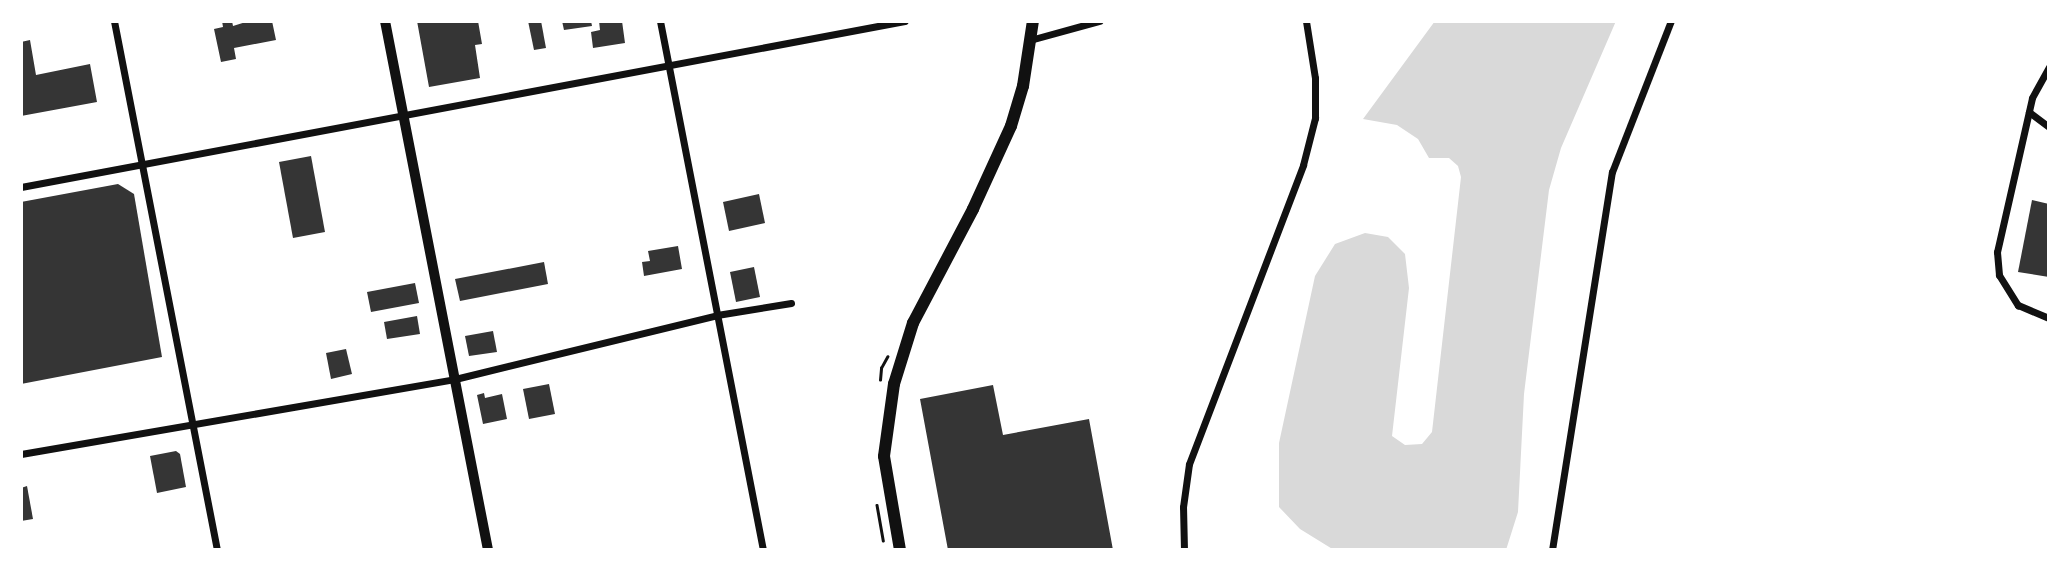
<!DOCTYPE html>
<style>
body{margin:0}
#map{position:relative;width:2070px;height:571px;overflow:hidden;background:#fff;font-family:"DejaVu Sans",sans-serif}
div>[style]{position:absolute}
.water>*{inset:0;background:#d9d9d9}
.building>*{inset:0;background:#353535}
.path>*{height:2.5px;margin:-1.25px;padding:0 1.25px;transform-origin:1.25px;border-radius:1.25px;background:#111}
.minor>*{height:7px;margin:-3.5px;padding:0 3.5px;transform-origin:3.5px;border-radius:3.5px;background:#111}
.tertiary>*{height:10px;margin:-5px;padding:0 5px;transform-origin:5px;border-radius:5px;background:#111}
.secondary>*{height:12px;margin:-6px;padding:0 6px;transform-origin:6px;border-radius:6px;background:#111}
span{translate:-50% -50%;white-space:nowrap;text-align:center;line-height:1.15;-webkit-text-stroke:5px #fff;paint-order:stroke}
.frame{position:absolute;inset:0;border:23px solid #fff;pointer-events:none}
</style>
<div id="map">
<div class="water">
<i style="clip-path:polygon(1435px 21px,1616px 21px,1561px 148px,1549px 190px,1524px 394px,1518px 512px,1506px 550px,1334px 550px,1300px 529px,1279px 507px,1279px 443px,1315px 276px,1335px 244px,1365px 233px,1388px 237px,1405px 254px,1409px 288px,1392px 436px,1405px 445px,1422px 444px,1432px 432px,1461px 177px,1458px 166px,1449px 158px,1429px 158px,1418px 139px,1397px 125px,1363px 119px)"></i>
</div>
<div class="building">
<i style="clip-path:polygon(222px 21px,232px 21px,233px 26px,249px 21px,272px 21px,276px 40px,234px 48px,236px 59px,221px 62px,214px 29px,223px 27px)"></i>
<i style="clip-path:polygon(417px 21px,478px 21px,482px 44px,475px 45px,480px 78px,429px 87px)"></i>
<i style="clip-path:polygon(528px 21px,541px 21px,546px 48px,534px 50px)"></i>
<i style="clip-path:polygon(562px 21px,591px 21px,592px 26px,564px 30px)"></i>
<i style="clip-path:polygon(599px 21px,622px 21px,625px 43px,593px 48px,591px 32px,600px 30px)"></i>
<i style="clip-path:polygon(30px 40px,36px 75px,90px 64px,97px 102px,21px 116px,21px 42px)"></i>
<i style="clip-path:polygon(311px 156px,325px 232px,293px 238px,279px 162px)"></i>
<i style="clip-path:polygon(118px 184px,134px 194px,162px 357px,21px 384px,21px 202px)"></i>
<i style="clip-path:polygon(759px 194px,765px 223px,729px 231px,723px 202px)"></i>
<i style="clip-path:polygon(2032px 200px,2049px 204px,2049px 277px,2018px 272px)"></i>
<i style="clip-path:polygon(678px 246px,682px 269px,644px 276px,642px 262px,650px 261px,648px 251px)"></i>
<i style="clip-path:polygon(544px 262px,548px 284px,460px 301px,455px 279px)"></i>
<i style="clip-path:polygon(754px 267px,760px 297px,736px 302px,730px 272px)"></i>
<i style="clip-path:polygon(415px 283px,419px 303px,371px 312px,367px 292px)"></i>
<i style="clip-path:polygon(417px 316px,420px 334px,387px 339px,384px 322px)"></i>
<i style="clip-path:polygon(493px 331px,497px 352px,469px 356px,465px 336px)"></i>
<i style="clip-path:polygon(346px 349px,352px 374px,331px 379px,326px 353px)"></i>
<i style="clip-path:polygon(549px 384px,555px 414px,529px 419px,523px 389px)"></i>
<i style="clip-path:polygon(993px 385px,1003px 435px,1089px 419px,1113px 550px,948px 550px,920px 399px)"></i>
<i style="clip-path:polygon(484px 393px,485px 398px,502px 394px,507px 419px,483px 424px,477px 395px)"></i>
<i style="clip-path:polygon(176px 451px,180px 454px,186px 487px,157px 493px,150px 456px)"></i>
<i style="clip-path:polygon(27px 486px,33px 519px,21px 521px,21px 488px)"></i>
</div>
<div class="path">
<i style="left:880px;top:380px;width:12px;rotate:-85deg"></i>
<i style="left:881px;top:368px;width:13px;rotate:-61deg"></i>
<i style="left:877px;top:505px;width:36px;rotate:80deg"></i>
</div>
<div class="minor">
<i style="left:114px;top:21px;width:539px;rotate:78.98deg"></i>
<i style="left:660px;top:21px;width:539px;rotate:78.98deg"></i>
<i style="left:1030px;top:40px;width:72px;rotate:-15.4deg"></i>
<i style="left:2049px;top:67px;width:35px;rotate:119deg"></i>
<i style="left:2032px;top:98px;width:158px;rotate:102.8deg"></i>
<i style="left:1997px;top:252px;width:23px;rotate:85deg"></i>
<i style="left:1999px;top:275px;width:36px;rotate:58deg"></i>
<i style="left:2018px;top:305px;width:34px;rotate:23deg"></i>
<i style="left:2029px;top:112px;width:25px;rotate:37deg"></i>
<i style="left:21px;top:187px;width:899px;rotate:-10.64deg"></i>
<i style="left:21px;top:454px;width:440px;rotate:-9.8deg"></i>
<i style="left:455px;top:379px;width:270px;rotate:-13.7deg"></i>
<i style="left:717px;top:315px;width:75px;rotate:-9.2deg"></i>
<i style="left:1184px;top:550px;width:43px;rotate:-91.3deg"></i>
<i style="left:1183px;top:507px;width:43px;rotate:-82.1deg"></i>
<i style="left:1189px;top:464px;width:320px;rotate:-69.1deg"></i>
<i style="left:1303px;top:165px;width:49px;rotate:-75.7deg"></i>
<i style="left:1315px;top:118px;width:40px;rotate:-90deg"></i>
<i style="left:1315px;top:78px;width:58px;rotate:-99deg"></i>
<i style="left:1552px;top:550px;width:383px;rotate:-81deg"></i>
<i style="left:1612px;top:172px;width:162px;rotate:-68.7deg"></i>
</div>
<div class="tertiary">
<i style="left:385px;top:21px;width:539px;rotate:78.98deg"></i>
</div>
<div class="secondary">
<i style="left:900px;top:550px;width:95px;rotate:-99.7deg"></i>
<i style="left:884px;top:456px;width:73px;rotate:-82.1deg"></i>
<i style="left:894px;top:384px;width:64px;rotate:-72.7deg"></i>
<i style="left:913px;top:323px;width:129px;rotate:-62.2deg"></i>
<i style="left:973px;top:209px;width:91px;rotate:-65.4deg"></i>
<i style="left:1011px;top:126px;width:42px;rotate:-73.3deg"></i>
<i style="left:1023px;top:86px;width:66px;rotate:-81.3deg"></i>
</div>
<div class="frame"></div>
</div>
